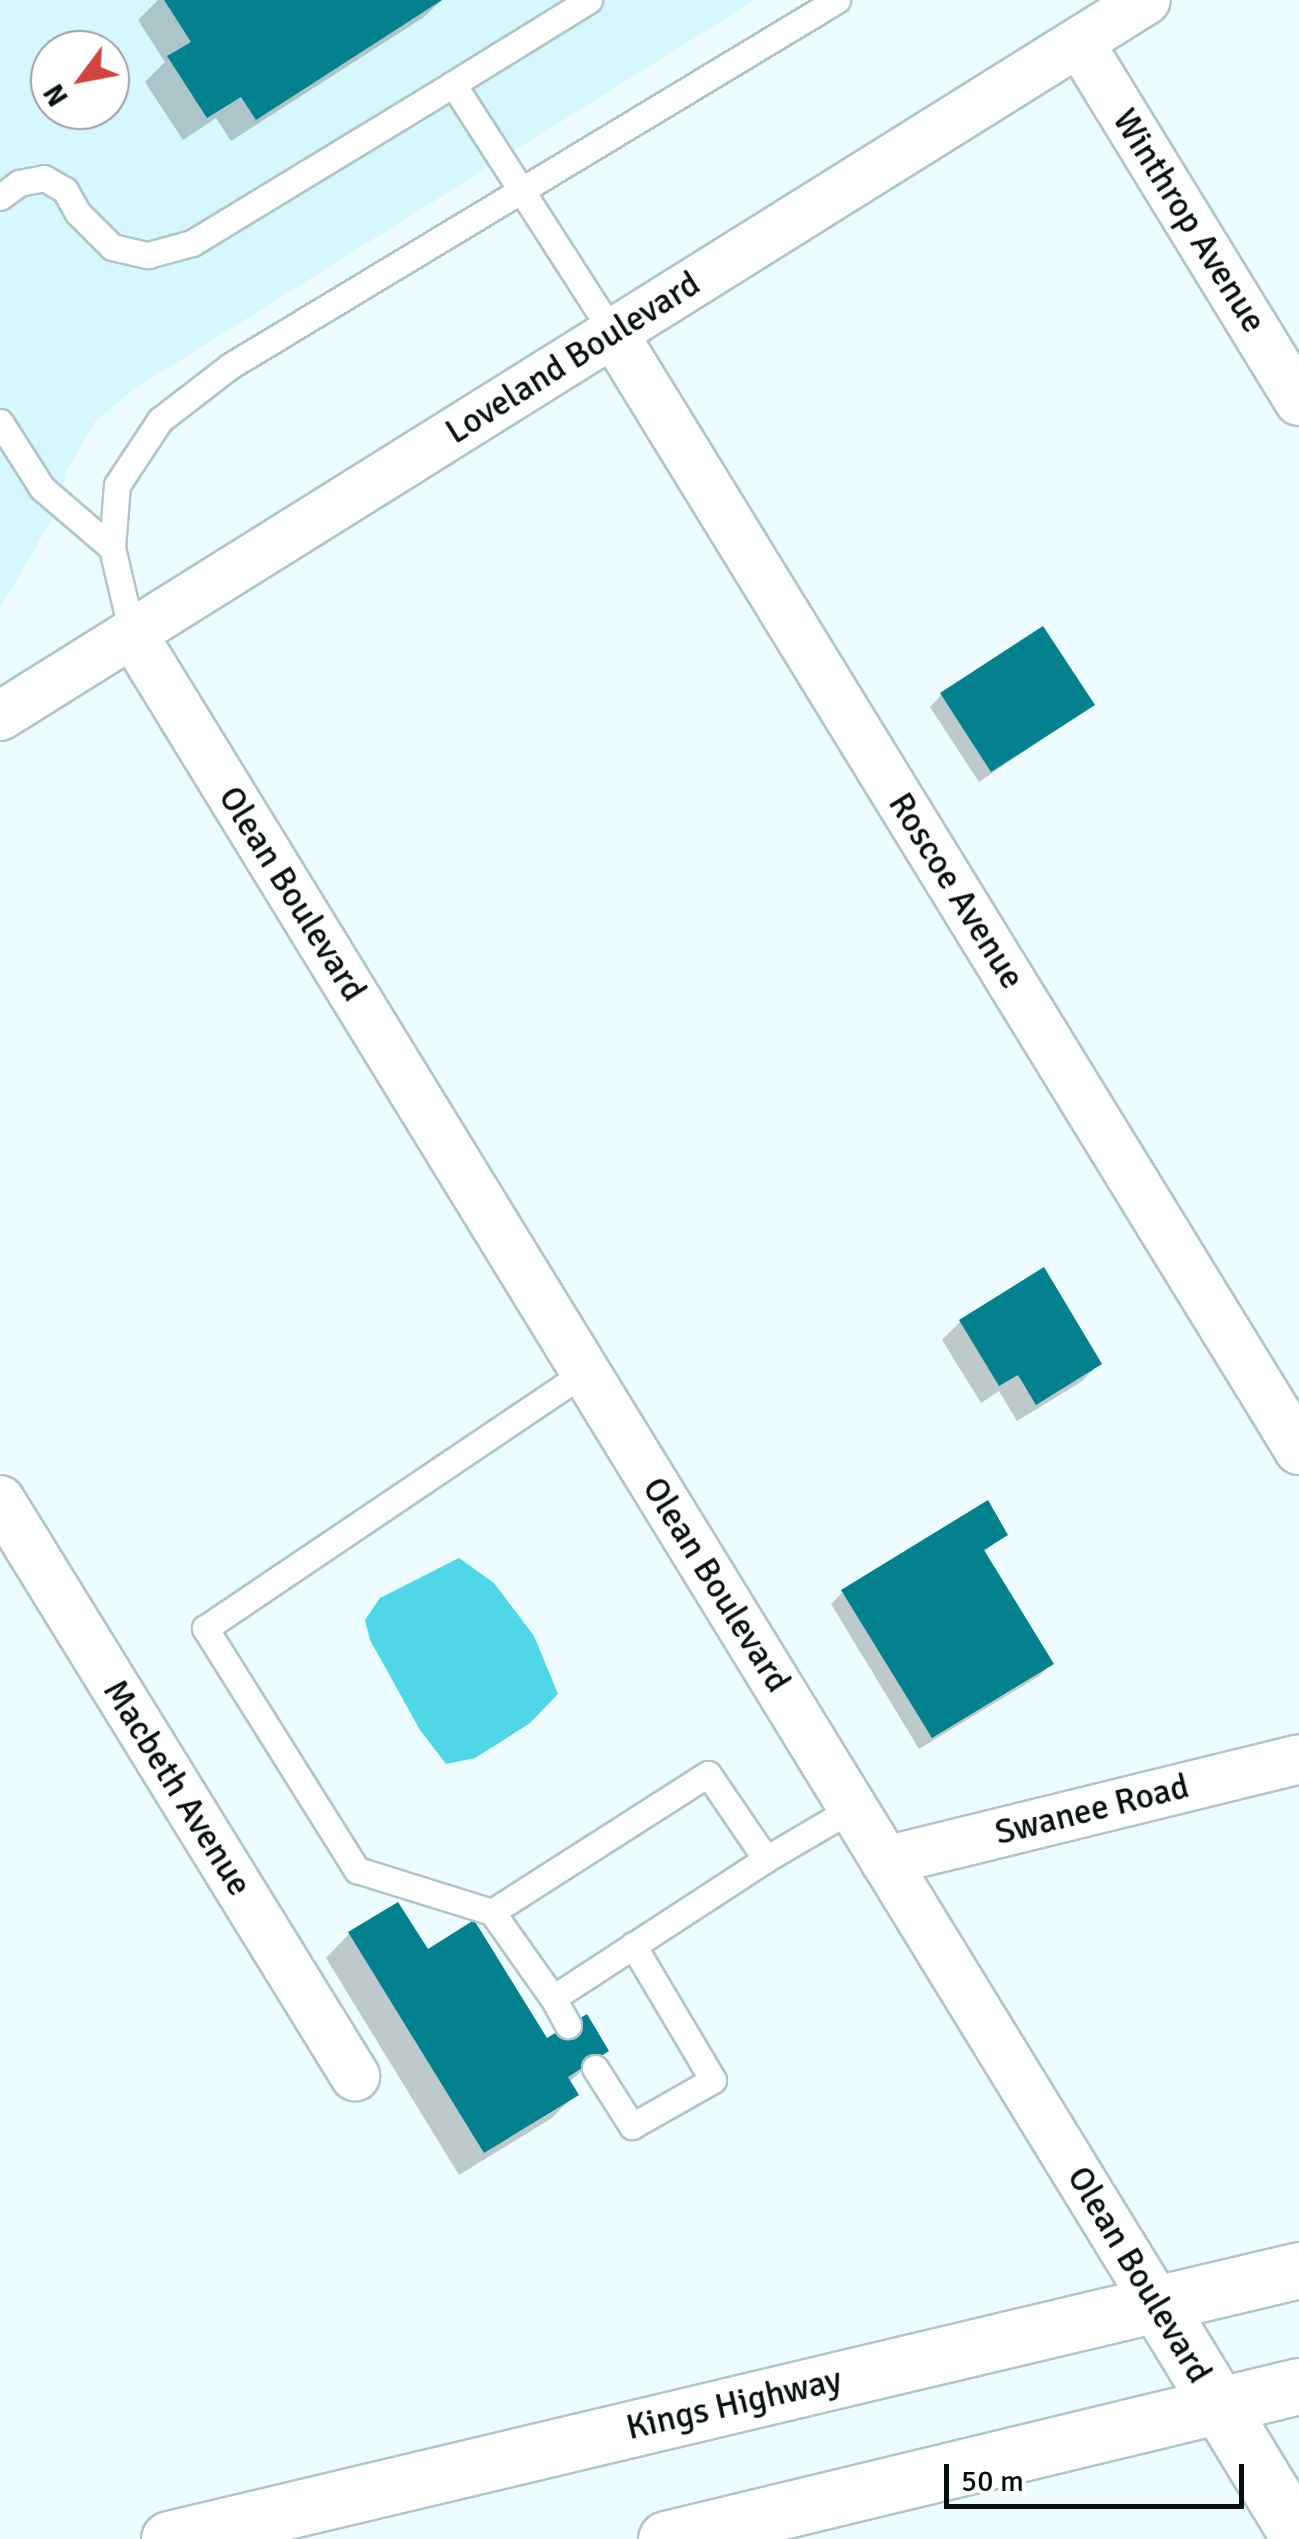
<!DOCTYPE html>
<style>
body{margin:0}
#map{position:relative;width:1299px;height:2539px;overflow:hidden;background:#edfcfe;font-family:Signika,sans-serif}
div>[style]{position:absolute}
.built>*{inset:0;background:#d6f7fc}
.water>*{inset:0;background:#4fd7e8}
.shadow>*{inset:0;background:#0003}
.building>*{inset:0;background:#03818e}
.roads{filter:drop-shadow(2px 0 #afc6c9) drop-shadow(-2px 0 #afc6c9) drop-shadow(0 2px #afc6c9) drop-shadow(0 -2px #afc6c9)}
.service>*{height:25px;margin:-12.5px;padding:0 12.5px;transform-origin:12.5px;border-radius:12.5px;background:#fff}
.minor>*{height:48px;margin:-24px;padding:0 24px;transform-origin:24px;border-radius:24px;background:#fff}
.tertiary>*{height:55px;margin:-27.5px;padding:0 27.5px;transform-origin:27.5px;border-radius:27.5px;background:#fff}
.secondary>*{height:55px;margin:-27.5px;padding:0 27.5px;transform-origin:27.5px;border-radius:27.5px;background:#fff}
span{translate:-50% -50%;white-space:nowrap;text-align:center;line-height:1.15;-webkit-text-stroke:10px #fff;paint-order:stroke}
.street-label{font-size:35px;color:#070f10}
.north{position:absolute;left:30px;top:30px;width:100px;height:100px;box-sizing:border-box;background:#fff;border:2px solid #9c9f9f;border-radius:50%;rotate:238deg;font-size:28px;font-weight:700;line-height:40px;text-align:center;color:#070f10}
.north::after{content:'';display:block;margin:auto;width:35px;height:45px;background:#d1433c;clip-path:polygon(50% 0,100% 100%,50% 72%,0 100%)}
.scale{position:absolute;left:944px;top:2464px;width:300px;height:45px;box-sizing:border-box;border:5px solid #070f10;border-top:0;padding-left:12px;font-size:30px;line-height:35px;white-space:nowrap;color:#070f10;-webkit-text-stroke:8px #fff;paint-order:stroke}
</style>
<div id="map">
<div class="built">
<i style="clip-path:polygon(evenodd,0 0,755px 0,131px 391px,94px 423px,67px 471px,55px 514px,0 608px,0 0,50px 50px,110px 50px,110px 110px,50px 110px,50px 50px)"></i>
</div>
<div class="water">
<i style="clip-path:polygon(459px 1558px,494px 1583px,534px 1636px,558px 1694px,530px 1723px,499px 1743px,475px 1758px,446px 1764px,420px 1730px,370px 1640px,365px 1620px,380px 1598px)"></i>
</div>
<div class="shadow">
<i style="clip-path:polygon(158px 0,442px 0,424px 17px,231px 141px,216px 118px,183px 140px,145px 82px,165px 62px,138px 20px)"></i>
<i style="clip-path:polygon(942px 694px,1092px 705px,979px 782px,930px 707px)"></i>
<i style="clip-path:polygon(960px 1322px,1099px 1364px,1081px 1382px,1017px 1421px,999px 1391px,981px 1403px,942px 1340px)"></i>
<i style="clip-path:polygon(1005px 1534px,983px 1553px,1051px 1664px,1039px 1676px,919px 1749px,831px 1604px,843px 1592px)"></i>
<i style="clip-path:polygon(397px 1905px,427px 1953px,546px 2042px,606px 2050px,568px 2083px,575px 2094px,552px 2118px,459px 2175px,326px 1958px,349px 1934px)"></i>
</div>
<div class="building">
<i style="clip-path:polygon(164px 0,442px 0,256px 120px,241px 97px,207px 118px,167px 56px,191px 42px)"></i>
<i style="clip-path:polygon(1043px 626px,1095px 705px,991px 772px,940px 693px)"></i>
<i style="clip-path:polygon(1044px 1267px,1102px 1364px,1036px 1405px,1018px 1375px,999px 1386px,959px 1320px)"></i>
<i style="clip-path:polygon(988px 1500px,1008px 1535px,984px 1550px,1054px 1664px,932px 1738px,841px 1590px)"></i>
<i style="clip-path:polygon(398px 1902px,428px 1949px,474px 1920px,547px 2038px,587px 2014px,609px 2051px,568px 2077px,579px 2095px,484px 2153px,348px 1932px)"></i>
</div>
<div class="roads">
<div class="service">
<i style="left:453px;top:84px;width:160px;rotate:-31.7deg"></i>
<i style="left:0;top:197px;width:24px;rotate:-36deg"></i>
<i style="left:19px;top:183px;width:25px;rotate:-11deg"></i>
<i style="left:44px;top:178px;width:24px;rotate:30deg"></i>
<i style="left:65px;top:190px;width:26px;rotate:61deg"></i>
<i style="left:78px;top:213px;width:48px;rotate:45deg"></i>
<i style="left:112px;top:247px;width:37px;rotate:13deg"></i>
<i style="left:148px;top:255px;width:46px;rotate:-15.3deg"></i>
<i style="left:192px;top:243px;width:306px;rotate:-31.3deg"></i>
<i style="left:453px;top:84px;width:296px;rotate:57.3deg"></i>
<i style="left:0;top:422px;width:78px;rotate:57.5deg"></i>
<i style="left:42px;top:488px;width:92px;rotate:40.6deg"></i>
<i style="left:132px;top:633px;width:87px;rotate:-103.2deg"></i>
<i style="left:112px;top:548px;width:63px;rotate:-85.5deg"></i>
<i style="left:117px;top:485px;width:78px;rotate:-56.5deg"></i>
<i style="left:160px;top:420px;width:88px;rotate:-37.6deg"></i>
<i style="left:230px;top:366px;width:709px;rotate:-31.09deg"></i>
<i style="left:585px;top:1372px;width:458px;rotate:146deg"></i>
<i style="left:205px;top:1628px;width:286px;rotate:57.9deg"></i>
<i style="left:357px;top:1870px;width:141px;rotate:17.3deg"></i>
<i style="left:492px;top:1912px;width:256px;rotate:-32.6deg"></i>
<i style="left:708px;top:1774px;width:103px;rotate:55.7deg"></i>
<i style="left:766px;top:1859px;width:101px;rotate:-30.4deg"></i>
<i style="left:492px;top:1912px;width:105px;rotate:54.7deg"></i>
<i style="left:553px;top:1998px;width:254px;rotate:-33.1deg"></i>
<i style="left:553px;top:1998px;width:31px;rotate:61deg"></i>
<i style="left:595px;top:2068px;width:69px;rotate:57.5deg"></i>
<i style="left:632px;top:2126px;width:93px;rotate:-29.6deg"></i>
<i style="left:713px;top:2080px;width:157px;rotate:-120.7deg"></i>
</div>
<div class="minor">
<i style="left:1079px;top:42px;width:421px;rotate:58.5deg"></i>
<i style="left:613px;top:333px;width:1311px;rotate:58.44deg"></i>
<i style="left:132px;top:633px;width:1964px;rotate:58.47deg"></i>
<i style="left:0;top:716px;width:1351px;rotate:-32deg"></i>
<i style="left:0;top:1500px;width:677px;rotate:58.35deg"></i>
<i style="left:885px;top:1861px;width:426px;rotate:-13.8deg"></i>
</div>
<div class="tertiary">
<i style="left:1159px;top:2307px;width:269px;rotate:58.7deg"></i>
</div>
<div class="secondary">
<i style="left:169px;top:2539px;width:1162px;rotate:-13.39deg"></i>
<i style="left:666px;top:2539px;width:651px;rotate:-13.59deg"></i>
</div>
</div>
<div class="street-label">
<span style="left:1189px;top:221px;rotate:58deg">Winthrop Avenue</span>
<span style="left:573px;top:358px;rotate:-32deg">Loveland Boulevard</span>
<span style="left:956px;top:891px;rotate:58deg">Roscoe Avenue</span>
<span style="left:292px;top:894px;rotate:58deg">Olean Boulevard</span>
<span style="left:716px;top:1585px;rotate:58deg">Olean Boulevard</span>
<span style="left:177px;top:1788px;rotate:58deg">Macbeth Avenue</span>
<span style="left:1092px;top:1810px;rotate:-14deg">Swanee Road</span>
<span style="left:1139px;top:2275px;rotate:59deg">Olean Boulevard</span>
<span style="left:734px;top:2404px;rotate:-13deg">Kings Highway</span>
</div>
<div class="north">N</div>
<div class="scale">50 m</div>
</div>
